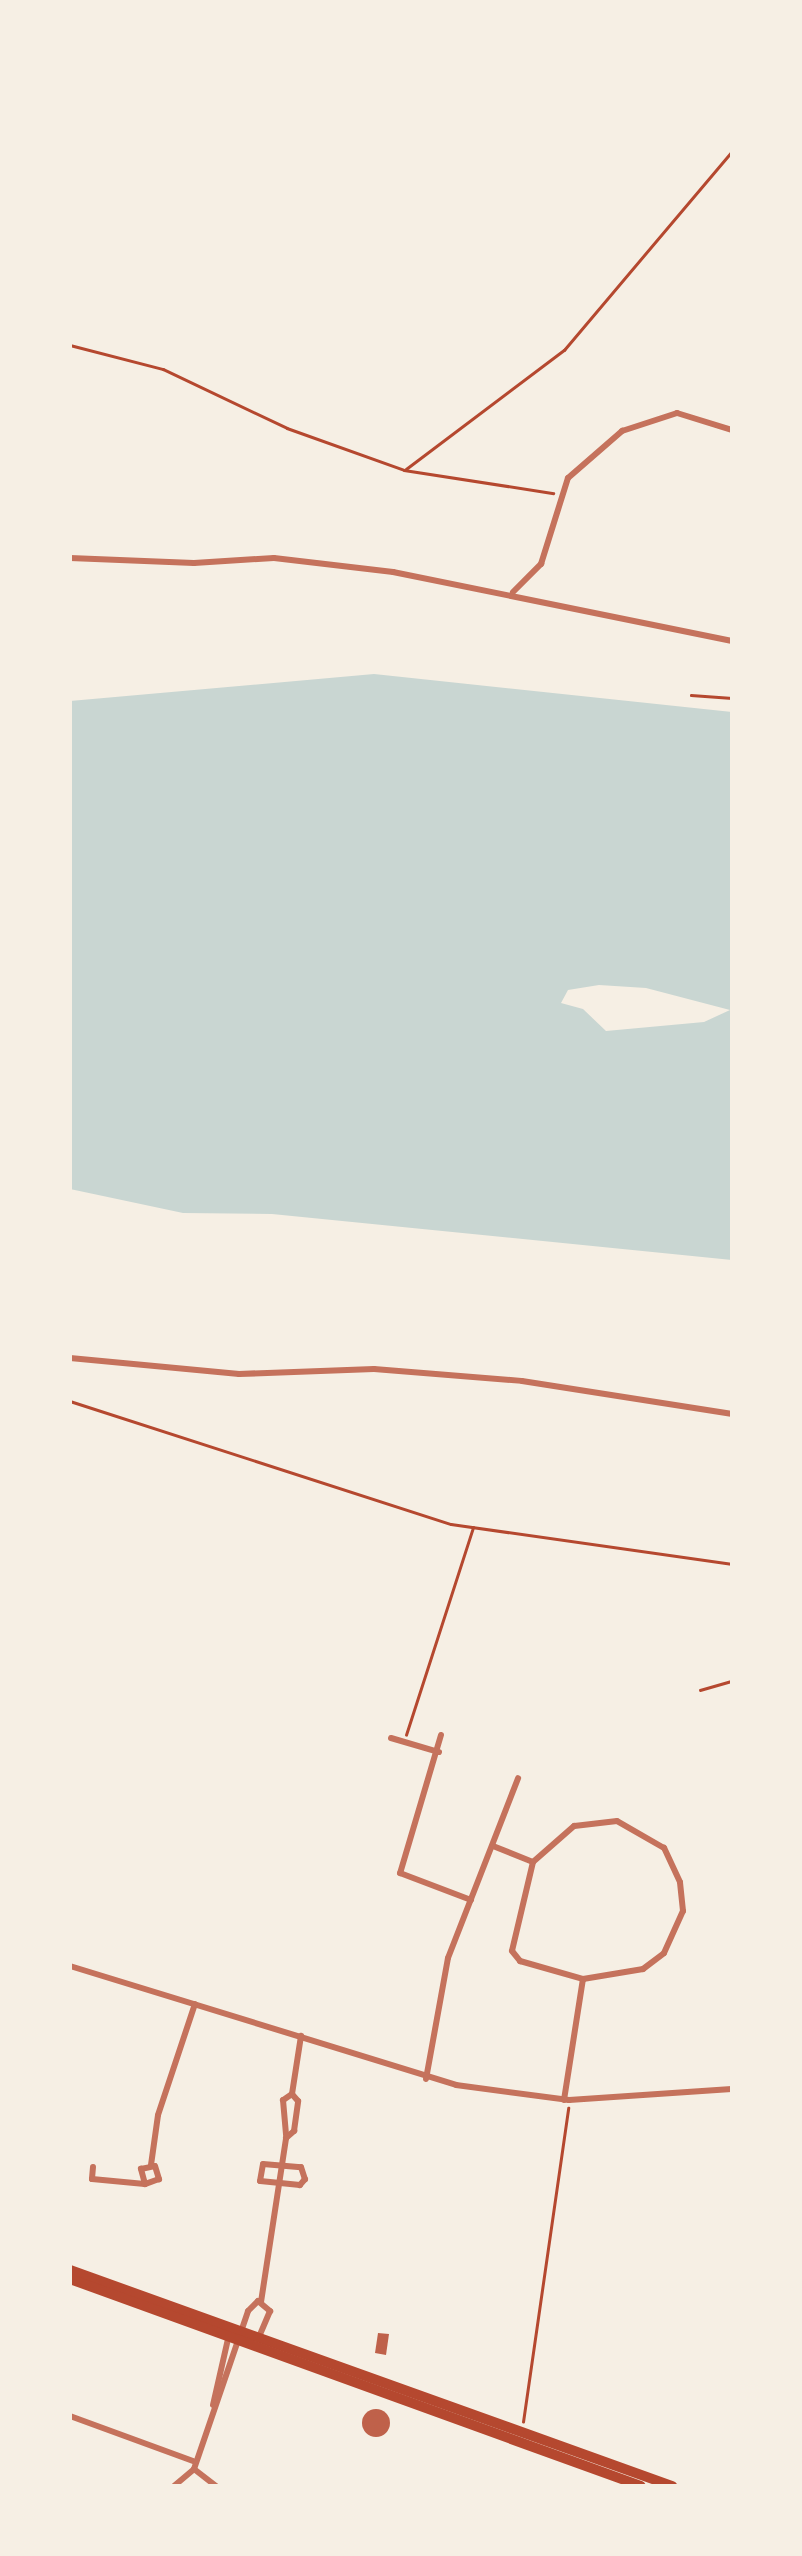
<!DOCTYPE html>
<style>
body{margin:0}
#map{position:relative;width:802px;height:2556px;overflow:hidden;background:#f6efe4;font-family:Figtree,sans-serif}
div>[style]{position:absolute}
.water>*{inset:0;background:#c9d6d2}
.building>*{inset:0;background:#bf614a}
.round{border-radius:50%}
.path>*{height:2.5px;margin:-1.25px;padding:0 1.25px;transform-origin:1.25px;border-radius:1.25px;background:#b5482f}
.minor>*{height:6px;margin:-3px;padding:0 3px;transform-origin:3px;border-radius:3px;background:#c5725c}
.primary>*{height:10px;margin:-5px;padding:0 5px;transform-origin:5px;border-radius:5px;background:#b5482f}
span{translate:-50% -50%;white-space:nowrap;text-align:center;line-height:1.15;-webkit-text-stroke:8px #f6efe4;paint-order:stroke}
.frame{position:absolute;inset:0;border:72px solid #f6efe4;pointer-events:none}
</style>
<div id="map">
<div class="water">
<i style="clip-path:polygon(evenodd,374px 674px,732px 712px,732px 1260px,272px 1214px,183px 1213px,70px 1189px,70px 701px,374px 674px,599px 985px,646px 988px,730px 1010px,704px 1022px,606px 1031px,583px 1009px,561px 1003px,568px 990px,599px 985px)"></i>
</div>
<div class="building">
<i style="clip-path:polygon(378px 2333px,389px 2334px,386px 2355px,375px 2353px)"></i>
<i class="round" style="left:362px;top:2409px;width:28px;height:28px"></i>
</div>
<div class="path">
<i style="left:70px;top:345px;width:96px;rotate:14.5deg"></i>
<i style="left:163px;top:369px;width:137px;rotate:25.4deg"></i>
<i style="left:287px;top:428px;width:124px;rotate:19.7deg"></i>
<i style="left:404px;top:470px;width:151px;rotate:8.8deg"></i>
<i style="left:406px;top:469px;width:198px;rotate:-37deg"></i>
<i style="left:564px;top:350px;width:260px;rotate:-49.8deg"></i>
<i style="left:691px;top:695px;width:41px;rotate:4.2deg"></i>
<i style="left:70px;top:1401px;width:400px;rotate:17.9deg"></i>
<i style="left:451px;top:1524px;width:284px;rotate:8.1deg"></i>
<i style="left:700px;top:1690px;width:33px;rotate:-16deg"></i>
<i style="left:406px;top:1735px;width:218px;rotate:-72.1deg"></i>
<i style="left:523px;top:2422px;width:317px;rotate:-81.8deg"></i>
</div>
<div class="minor">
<i style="left:70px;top:558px;width:124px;rotate:2.3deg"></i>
<i style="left:194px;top:563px;width:80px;rotate:-3.6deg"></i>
<i style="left:274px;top:558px;width:120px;rotate:6.7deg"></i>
<i style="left:393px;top:572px;width:346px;rotate:11.5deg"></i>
<i style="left:513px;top:592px;width:40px;rotate:-45deg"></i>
<i style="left:541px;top:564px;width:90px;rotate:-72.6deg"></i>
<i style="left:568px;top:478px;width:72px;rotate:-41deg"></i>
<i style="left:622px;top:431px;width:58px;rotate:-18.1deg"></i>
<i style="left:677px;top:413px;width:58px;rotate:17.2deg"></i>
<i style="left:70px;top:1358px;width:170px;rotate:5.4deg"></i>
<i style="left:239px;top:1374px;width:135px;rotate:-2.1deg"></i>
<i style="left:374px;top:1369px;width:148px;rotate:4.6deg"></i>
<i style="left:522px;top:1381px;width:213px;rotate:8.9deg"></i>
<i style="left:441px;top:1735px;width:144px;rotate:106.5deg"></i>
<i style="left:400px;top:1873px;width:76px;rotate:20.8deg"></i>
<i style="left:391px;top:1738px;width:50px;rotate:16.3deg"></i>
<i style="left:493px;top:1846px;width:43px;rotate:21.8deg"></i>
<i style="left:70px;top:1966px;width:404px;rotate:17.1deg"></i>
<i style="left:456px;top:2085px;width:114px;rotate:7.6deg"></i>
<i style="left:569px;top:2100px;width:163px;rotate:-3.9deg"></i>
<i style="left:426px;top:2079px;width:123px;rotate:-79.7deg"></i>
<i style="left:448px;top:1958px;width:193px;rotate:-68.7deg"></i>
<i style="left:292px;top:2094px;width:59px;rotate:-81.2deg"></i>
<i style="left:564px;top:2100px;width:122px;rotate:-81.1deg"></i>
<i style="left:583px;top:1979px;width:61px;rotate:-9.5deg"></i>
<i style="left:643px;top:1969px;width:26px;rotate:-37deg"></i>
<i style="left:664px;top:1953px;width:46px;rotate:-65.7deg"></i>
<i style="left:683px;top:1911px;width:29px;rotate:-96deg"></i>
<i style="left:680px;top:1882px;width:38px;rotate:-115deg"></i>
<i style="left:664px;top:1848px;width:54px;rotate:-150.1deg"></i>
<i style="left:617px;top:1821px;width:43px;rotate:173.4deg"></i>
<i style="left:574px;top:1826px;width:55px;rotate:138.7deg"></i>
<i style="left:533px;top:1862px;width:91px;rotate:103.3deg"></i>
<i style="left:512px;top:1951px;width:13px;rotate:51deg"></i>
<i style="left:520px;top:1961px;width:66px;rotate:15.9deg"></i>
<i style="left:263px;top:2164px;width:38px;rotate:5deg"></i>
<i style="left:301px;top:2167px;width:13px;rotate:72deg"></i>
<i style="left:305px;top:2179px;width:8px;rotate:130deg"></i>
<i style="left:300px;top:2185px;width:40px;rotate:-174.3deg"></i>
<i style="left:260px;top:2181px;width:17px;rotate:-80deg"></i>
<i style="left:151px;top:2165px;width:50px;rotate:-82deg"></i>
<i style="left:158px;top:2115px;width:117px;rotate:-71.6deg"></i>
<i style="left:93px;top:2167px;width:12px;rotate:95deg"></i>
<i style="left:92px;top:2179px;width:53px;rotate:5.4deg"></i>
<i style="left:145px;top:2184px;width:16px;rotate:-105deg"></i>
<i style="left:141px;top:2169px;width:14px;rotate:-12deg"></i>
<i style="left:155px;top:2166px;width:14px;rotate:73deg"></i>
<i style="left:159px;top:2179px;width:15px;rotate:160deg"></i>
<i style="left:261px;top:2302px;width:166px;rotate:-81.3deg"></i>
<i style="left:286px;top:2138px;width:11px;rotate:-41deg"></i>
<i style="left:294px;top:2131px;width:30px;rotate:-82deg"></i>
<i style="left:298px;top:2101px;width:9px;rotate:-131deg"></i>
<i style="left:292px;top:2094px;width:11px;rotate:146deg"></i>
<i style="left:283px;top:2100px;width:38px;rotate:85deg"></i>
<i style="left:213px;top:2405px;width:68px;rotate:-77.2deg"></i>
<i style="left:70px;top:2416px;width:131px;rotate:20.1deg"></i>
<i style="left:194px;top:2469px;width:167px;rotate:-71.1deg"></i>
<i style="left:248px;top:2311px;width:14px;rotate:-45deg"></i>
<i style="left:258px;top:2301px;width:16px;rotate:40deg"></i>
<i style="left:270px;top:2311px;width:26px;rotate:113deg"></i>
<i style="left:174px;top:2486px;width:26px;rotate:-40deg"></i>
<i style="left:194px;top:2469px;width:28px;rotate:38deg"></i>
</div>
<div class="primary">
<i style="left:70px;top:2270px;width:640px;rotate:19.74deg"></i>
<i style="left:70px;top:2279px;width:607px;rotate:19.93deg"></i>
</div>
<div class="frame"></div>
</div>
